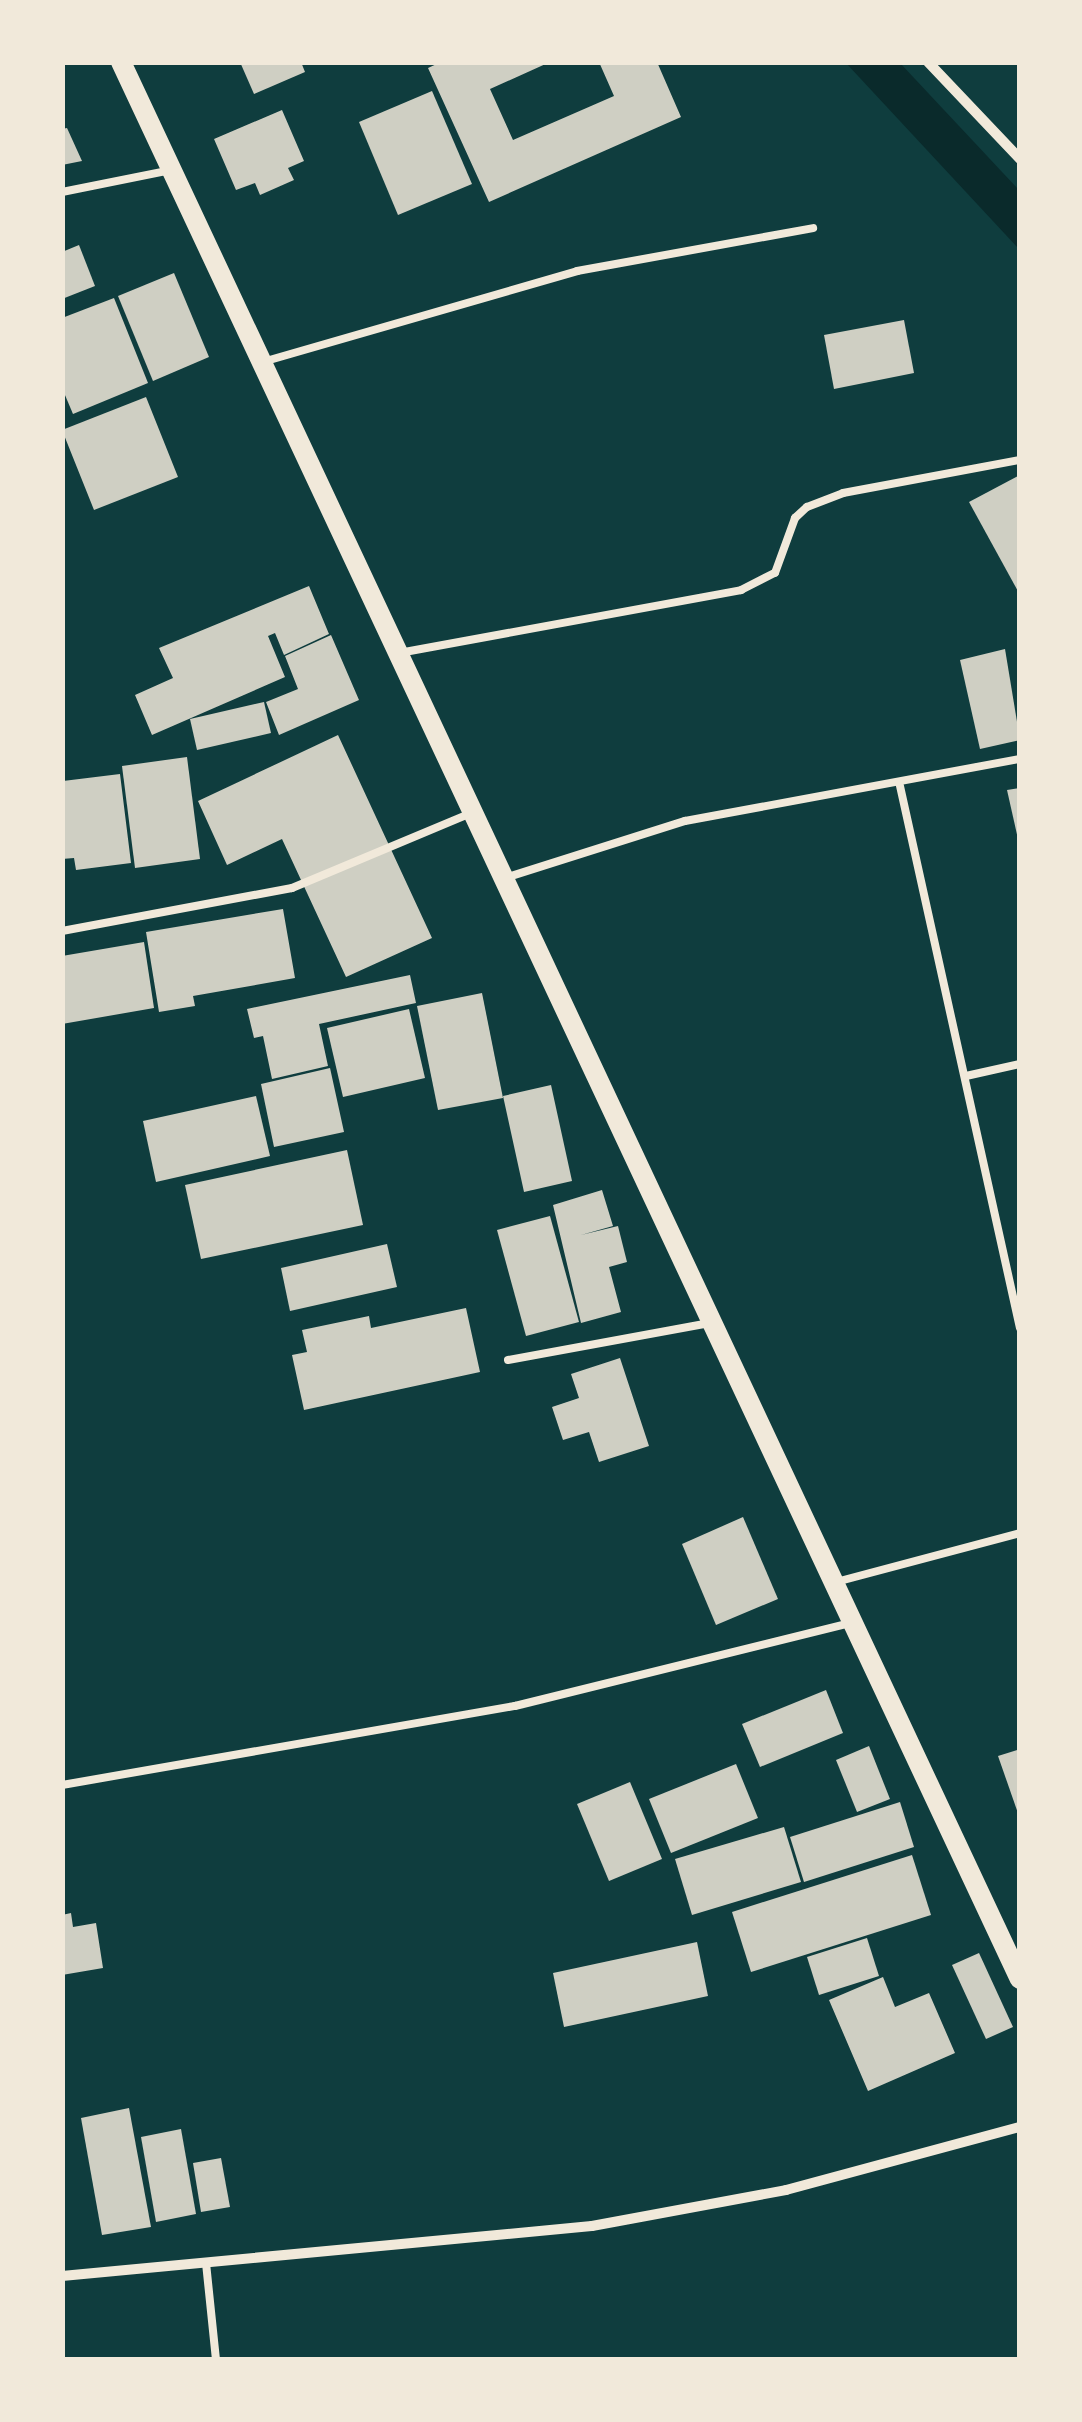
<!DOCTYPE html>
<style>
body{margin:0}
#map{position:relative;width:1082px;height:2422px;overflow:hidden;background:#0f3d3e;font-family:Raleway,sans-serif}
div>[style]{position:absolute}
.water>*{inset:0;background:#0a2a2b}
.building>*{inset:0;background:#cfcfc3}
.service>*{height:8px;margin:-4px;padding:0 4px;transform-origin:4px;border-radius:4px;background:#f1e9da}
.minor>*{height:10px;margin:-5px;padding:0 5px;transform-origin:5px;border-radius:5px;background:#f1e9da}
.secondary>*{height:20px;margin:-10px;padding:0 10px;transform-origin:10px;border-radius:10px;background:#f1e9da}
span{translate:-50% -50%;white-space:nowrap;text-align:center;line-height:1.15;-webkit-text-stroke:10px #f1e9da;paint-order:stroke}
.frame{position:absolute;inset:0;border:65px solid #f1e9da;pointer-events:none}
</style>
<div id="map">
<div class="water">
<i style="clip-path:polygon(846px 63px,900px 63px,1019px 190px,1019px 249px)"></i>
</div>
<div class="building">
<i style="clip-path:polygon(240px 62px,301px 62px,305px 72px,254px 94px)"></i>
<i style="clip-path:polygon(441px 62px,550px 62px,490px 89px,513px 140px,614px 96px,599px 62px,657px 62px,681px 117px,489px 202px,428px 68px)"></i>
<i style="clip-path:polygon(432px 91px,472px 184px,398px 215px,359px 122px)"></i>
<i style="clip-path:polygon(282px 110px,304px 161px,288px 168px,294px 180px,260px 195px,255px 183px,236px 190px,214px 139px)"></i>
<i style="clip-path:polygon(67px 128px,82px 161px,62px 165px,62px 129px)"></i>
<i style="clip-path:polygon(79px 245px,95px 286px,62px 299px,62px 252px)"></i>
<i style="clip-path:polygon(174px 273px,209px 357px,153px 381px,118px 296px)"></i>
<i style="clip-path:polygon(114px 298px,148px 383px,73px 414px,62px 388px,62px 318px)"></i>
<i style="clip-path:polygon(904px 320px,914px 373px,834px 389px,824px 335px)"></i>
<i style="clip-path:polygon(146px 397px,178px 477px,94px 510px,62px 430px)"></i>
<i style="clip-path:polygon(1020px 475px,1020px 595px,969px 502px)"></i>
<i style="clip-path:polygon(309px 586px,329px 634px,284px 655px,275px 633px,268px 636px,285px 677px,152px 735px,135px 695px,173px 678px,159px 648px)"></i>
<i style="clip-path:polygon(331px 635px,359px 700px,279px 735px,266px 702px,298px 689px,285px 656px)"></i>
<i style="clip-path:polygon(1005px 649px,1020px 740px,980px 749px,960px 660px)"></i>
<i style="clip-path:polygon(264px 702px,271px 733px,197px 750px,190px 719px)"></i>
<i style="clip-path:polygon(338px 735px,432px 938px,346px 977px,282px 839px,227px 865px,198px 801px)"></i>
<i style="clip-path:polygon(187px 757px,200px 859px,135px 868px,122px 766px)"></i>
<i style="clip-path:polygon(120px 774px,131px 863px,76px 870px,74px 858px,62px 859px,63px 781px)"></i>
<i style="clip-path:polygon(1020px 788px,1020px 839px,1018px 839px,1007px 790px)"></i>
<i style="clip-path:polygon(283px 909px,295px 978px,193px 996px,195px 1006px,159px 1012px,146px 932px)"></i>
<i style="clip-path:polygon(144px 942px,154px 1008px,62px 1024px,62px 956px)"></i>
<i style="clip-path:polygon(410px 975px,416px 1003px,319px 1024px,328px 1066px,272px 1079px,263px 1036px,254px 1038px,247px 1009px)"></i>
<i style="clip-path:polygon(482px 993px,503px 1098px,438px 1110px,417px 1006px)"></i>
<i style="clip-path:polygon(409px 1009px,425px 1078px,343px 1097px,327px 1028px)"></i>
<i style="clip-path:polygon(330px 1068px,344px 1132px,274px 1147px,261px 1084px)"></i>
<i style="clip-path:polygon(551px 1085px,572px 1181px,524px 1192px,503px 1096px)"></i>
<i style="clip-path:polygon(256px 1096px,270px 1156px,156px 1182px,143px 1121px)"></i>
<i style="clip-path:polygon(347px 1150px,363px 1225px,201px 1259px,185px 1185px)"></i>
<i style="clip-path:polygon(602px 1190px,613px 1226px,581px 1235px,618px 1226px,627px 1262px,609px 1267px,621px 1312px,581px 1323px,553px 1205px)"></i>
<i style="clip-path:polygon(550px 1216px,579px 1322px,526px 1336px,497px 1230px)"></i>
<i style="clip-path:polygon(387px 1244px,397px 1287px,290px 1311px,281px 1268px)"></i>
<i style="clip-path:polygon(466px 1308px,480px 1372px,304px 1410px,292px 1355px,307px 1352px,302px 1330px,369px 1316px,371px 1328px)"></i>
<i style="clip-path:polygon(620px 1358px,649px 1446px,599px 1462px,589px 1432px,563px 1440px,552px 1407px,579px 1398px,571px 1374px)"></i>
<i style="clip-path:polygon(743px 1517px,778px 1599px,716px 1625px,682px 1544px)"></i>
<i style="clip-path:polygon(826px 1690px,843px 1733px,760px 1767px,742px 1724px)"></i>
<i style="clip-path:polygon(869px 1746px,890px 1799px,857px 1812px,836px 1760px)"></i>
<i style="clip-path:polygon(1020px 1749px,1020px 1816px,1019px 1816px,998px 1756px)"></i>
<i style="clip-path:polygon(736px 1764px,758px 1818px,671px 1853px,649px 1799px)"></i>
<i style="clip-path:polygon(630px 1782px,662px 1859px,609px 1881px,577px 1804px)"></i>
<i style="clip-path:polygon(900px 1802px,914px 1847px,804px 1882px,790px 1837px)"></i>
<i style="clip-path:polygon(784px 1827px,801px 1882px,692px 1915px,675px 1859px)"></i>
<i style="clip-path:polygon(912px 1855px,931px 1915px,751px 1972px,732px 1912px)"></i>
<i style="clip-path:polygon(71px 1913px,73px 1927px,96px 1923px,103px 1968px,62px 1975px,62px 1915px)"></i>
<i style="clip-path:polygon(867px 1938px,879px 1976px,819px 1995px,807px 1957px)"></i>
<i style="clip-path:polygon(697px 1942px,708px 1996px,564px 2027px,553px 1973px)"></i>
<i style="clip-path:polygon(979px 1953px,1013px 2027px,986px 2039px,952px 1965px)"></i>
<i style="clip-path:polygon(883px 1977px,895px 2007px,929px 1993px,955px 2053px,868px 2091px,829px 2000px)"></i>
<i style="clip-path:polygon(129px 2108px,151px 2227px,102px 2235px,81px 2118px)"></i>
<i style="clip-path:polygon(181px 2129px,196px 2214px,156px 2222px,141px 2137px)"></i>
<i style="clip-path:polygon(221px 2158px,230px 2207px,201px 2212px,193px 2163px)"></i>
</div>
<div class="service">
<i style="left:62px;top:192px;width:111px;rotate:-11.4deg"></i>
<i style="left:266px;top:361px;width:324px;rotate:-16.1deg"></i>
<i style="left:577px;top:271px;width:240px;rotate:-10.3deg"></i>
<i style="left:399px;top:653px;width:348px;rotate:-10.4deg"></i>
<i style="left:741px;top:590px;width:38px;rotate:-27deg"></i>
<i style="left:775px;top:573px;width:59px;rotate:-70deg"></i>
<i style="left:795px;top:518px;width:16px;rotate:-43deg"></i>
<i style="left:807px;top:507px;width:39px;rotate:-21deg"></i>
<i style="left:843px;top:493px;width:180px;rotate:-10.6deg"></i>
<i style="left:900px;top:786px;width:555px;rotate:77.52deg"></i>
<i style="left:505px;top:878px;width:189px;rotate:-17.6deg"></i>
<i style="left:685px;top:821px;width:341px;rotate:-10.5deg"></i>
<i style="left:62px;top:931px;width:234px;rotate:-10.6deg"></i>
<i style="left:292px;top:888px;width:192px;rotate:-22.7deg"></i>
<i style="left:966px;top:1076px;width:55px;rotate:-12.5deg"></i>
<i style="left:508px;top:1360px;width:205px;rotate:-10.4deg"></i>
<i style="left:836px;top:1582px;width:190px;rotate:-14.9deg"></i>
<i style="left:62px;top:1785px;width:460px;rotate:-9.9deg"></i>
<i style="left:515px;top:1706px;width:346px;rotate:-13.9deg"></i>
<i style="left:206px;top:2263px;width:98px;rotate:84.1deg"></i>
</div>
<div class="minor">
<i style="left:928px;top:62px;width:134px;rotate:46.5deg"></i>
<i style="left:62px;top:2276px;width:532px;rotate:-5.39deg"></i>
<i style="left:592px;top:2226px;width:197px;rotate:-10.5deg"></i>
<i style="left:786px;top:2190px;width:242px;rotate:-15.1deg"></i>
</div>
<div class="secondary">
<i style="left:121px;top:62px;width:2117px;rotate:64.88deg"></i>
</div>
<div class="frame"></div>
</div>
